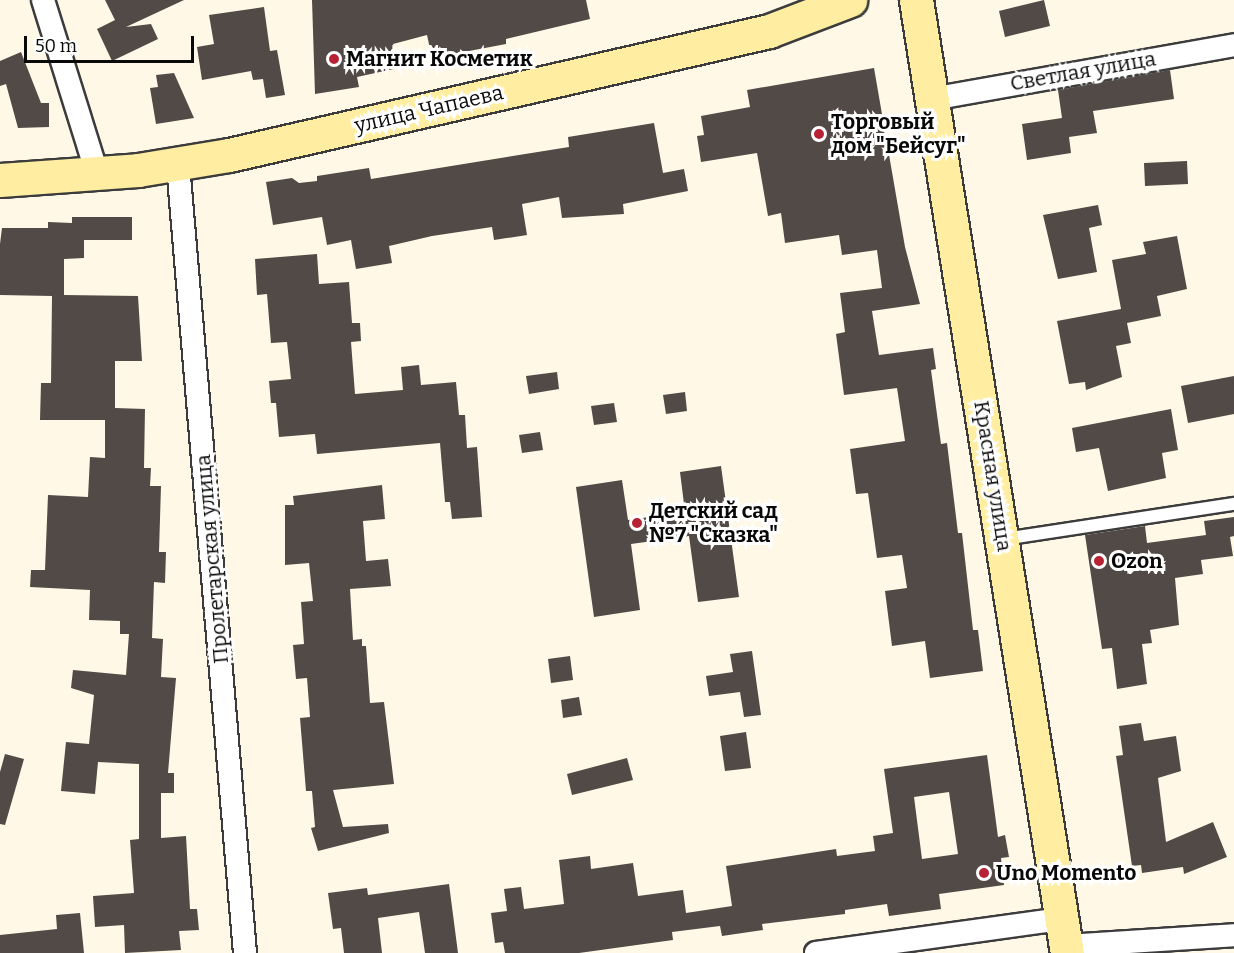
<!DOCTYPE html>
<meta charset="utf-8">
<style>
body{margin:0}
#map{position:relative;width:1234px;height:953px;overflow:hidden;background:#fff8e6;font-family:Bitter,serif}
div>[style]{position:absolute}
.building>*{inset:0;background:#524a46}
.roads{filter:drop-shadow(2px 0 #3c3c3c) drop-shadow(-2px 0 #3c3c3c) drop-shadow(0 2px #3c3c3c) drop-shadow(0 -2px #3c3c3c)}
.lane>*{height:12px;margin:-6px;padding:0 6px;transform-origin:6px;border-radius:6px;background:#fff}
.street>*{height:22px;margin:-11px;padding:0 11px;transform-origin:11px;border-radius:11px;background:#fff}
.secondary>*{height:33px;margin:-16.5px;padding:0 16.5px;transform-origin:16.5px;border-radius:16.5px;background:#ffeea1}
.dots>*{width:16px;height:16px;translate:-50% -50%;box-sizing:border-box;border:3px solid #fff;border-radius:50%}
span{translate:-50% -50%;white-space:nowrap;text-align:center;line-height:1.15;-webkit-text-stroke:6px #fff;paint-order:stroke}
.poi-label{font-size:21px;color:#090909;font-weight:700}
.left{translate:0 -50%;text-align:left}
.street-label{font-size:21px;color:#090909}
.scale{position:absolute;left:24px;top:36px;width:170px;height:27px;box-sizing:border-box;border:3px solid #090909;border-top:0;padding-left:8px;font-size:18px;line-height:21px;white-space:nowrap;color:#090909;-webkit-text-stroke:4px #fff;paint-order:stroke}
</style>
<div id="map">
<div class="building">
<i style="clip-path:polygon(105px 0,184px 0,126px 27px,151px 24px,158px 39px,112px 61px,97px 29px,115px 20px)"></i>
<i style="clip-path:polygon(312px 0,586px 0,590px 19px,506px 39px,506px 44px,432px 58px,427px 35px,393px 44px,398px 68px,357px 77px,359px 87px,315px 94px)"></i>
<i style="clip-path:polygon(1044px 0,1050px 26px,1005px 37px,999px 11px)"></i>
<i style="clip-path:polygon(264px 7px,270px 51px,277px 50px,285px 95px,266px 98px,263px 79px,253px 80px,251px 71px,202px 80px,197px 47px,214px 44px,209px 15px)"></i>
<i style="clip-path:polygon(21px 52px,41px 103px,49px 103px,49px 127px,18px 128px,6px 84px,0 86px,0 61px)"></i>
<i style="clip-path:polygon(874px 68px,905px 247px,920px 304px,872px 311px,879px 355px,933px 348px,936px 369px,931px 370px,941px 444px,947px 443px,958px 533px,962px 533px,973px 630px,978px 630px,983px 671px,930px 678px,925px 641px,892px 646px,885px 591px,907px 588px,902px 555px,877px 558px,868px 493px,856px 494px,850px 449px,905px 441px,897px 388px,844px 395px,836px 334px,845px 332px,840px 293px,882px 288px,877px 250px,842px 255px,839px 235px,785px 243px,781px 213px,768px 216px,757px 153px,701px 162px,697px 136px,704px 135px,701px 116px,750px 107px,747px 90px)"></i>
<i style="clip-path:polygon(1170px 70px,1174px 99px,1093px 111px,1097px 133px,1069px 137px,1071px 153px,1027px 160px,1022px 124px,1062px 118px,1058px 90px)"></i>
<i style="clip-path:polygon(174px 73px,194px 118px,156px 124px,150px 88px,158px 87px,156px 75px)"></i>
<i style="clip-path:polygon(654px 123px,663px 173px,684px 169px,688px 191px,623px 204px,624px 214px,562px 218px,559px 197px,522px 204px,527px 235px,494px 240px,492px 227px,432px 236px,389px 246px,392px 263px,356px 269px,351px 240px,327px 245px,322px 217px,273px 225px,266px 182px,292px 178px,299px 183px,317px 181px,317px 176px,369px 168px,371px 179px,569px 147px,568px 137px)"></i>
<i style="clip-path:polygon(1187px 161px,1188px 184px,1145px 186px,1144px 163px)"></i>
<i style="clip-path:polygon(1098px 205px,1102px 225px,1089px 228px,1097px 272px,1058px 279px,1043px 215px)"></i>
<i style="clip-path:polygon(72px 217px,132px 217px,132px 240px,84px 240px,84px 258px,64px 259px,64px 295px,138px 296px,142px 361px,115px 361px,115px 408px,145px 409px,144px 468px,151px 468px,150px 486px,161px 486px,159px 552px,166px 552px,165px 583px,154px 582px,152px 638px,163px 639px,161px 677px,176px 678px,168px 773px,174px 773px,174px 793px,161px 793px,161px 838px,186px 836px,190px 909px,197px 909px,199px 930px,179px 931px,181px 950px,125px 953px,124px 925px,95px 927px,93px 896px,134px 893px,130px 840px,139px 839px,139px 764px,98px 762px,95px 794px,61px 791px,66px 742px,89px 744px,94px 695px,71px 688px,73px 670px,126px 675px,129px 634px,120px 634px,120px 621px,89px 620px,90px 590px,30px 587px,31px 570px,45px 570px,48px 495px,88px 497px,90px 457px,105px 458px,105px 420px,40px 420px,41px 383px,51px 383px,52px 296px,0 295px,0 244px,2px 228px,48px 228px,48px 222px,72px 223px)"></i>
<i style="clip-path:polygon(1177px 236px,1187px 289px,1157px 296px,1161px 316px,1127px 323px,1131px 343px,1116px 346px,1122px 377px,1086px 390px,1085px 382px,1069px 384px,1057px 321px,1121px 309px,1112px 260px,1146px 254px,1143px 242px)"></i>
<i style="clip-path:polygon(317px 254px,319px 284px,349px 282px,352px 323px,360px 323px,361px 341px,351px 342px,355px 394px,403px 390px,401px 367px,419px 365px,421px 385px,456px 382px,459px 415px,465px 415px,467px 448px,477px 447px,482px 517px,452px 519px,450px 502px,445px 502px,440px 443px,317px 454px,315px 434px,279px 437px,276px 403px,271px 403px,269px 381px,291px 379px,287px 342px,271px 343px,267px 294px,257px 295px,255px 259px)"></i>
<i style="clip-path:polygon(557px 372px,559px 389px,529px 394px,526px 376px)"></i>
<i style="clip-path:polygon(1234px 376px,1234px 414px,1188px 423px,1181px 386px)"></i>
<i style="clip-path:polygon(685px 392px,687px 411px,666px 414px,663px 395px)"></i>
<i style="clip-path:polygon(614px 403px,617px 422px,594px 425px,591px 406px)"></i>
<i style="clip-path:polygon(1171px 409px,1178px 450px,1162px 453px,1166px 478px,1108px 491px,1099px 448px,1076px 452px,1072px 428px)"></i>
<i style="clip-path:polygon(540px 432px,543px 450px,522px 453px,519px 435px)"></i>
<i style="clip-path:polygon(721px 466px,739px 597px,698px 602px,689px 536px,631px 544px,640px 610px,594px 617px,576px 487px,622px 480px,628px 520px,685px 512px,680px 472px)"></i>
<i style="clip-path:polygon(382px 485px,385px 519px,363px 521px,366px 561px,388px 559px,391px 586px,350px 589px,353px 640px,362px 639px,362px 646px,366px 646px,370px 703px,384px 702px,394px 784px,333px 790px,343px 827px,388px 824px,389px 833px,318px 851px,311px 828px,315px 827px,312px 791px,306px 791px,300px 718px,310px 717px,307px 678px,296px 679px,293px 645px,304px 644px,301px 602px,313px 601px,309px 563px,285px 565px,285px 505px,294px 505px,293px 496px)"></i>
<i style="clip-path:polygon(1234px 517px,1234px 536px,1230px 537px,1233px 556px,1201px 560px,1203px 574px,1175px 578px,1179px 625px,1150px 630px,1152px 643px,1142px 644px,1147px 684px,1117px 689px,1112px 648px,1102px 649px,1085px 535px,1145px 526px,1147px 543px,1206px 535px,1204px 521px)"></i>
<i style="clip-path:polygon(752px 651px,761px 715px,744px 717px,740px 692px,709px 696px,706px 676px,733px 672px,730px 654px)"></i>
<i style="clip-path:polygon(570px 656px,573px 680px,551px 683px,548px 659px)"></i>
<i style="clip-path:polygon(579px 697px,582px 715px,563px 718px,561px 700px)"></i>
<i style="clip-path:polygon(1141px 723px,1144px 741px,1176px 736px,1181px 771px,1158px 778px,1166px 842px,1213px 822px,1227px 857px,1184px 874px,1183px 867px,1142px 873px,1141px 865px,1132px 866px,1116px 756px,1123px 755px,1119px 726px)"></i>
<i style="clip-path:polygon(746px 732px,751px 768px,725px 771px,720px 736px)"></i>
<i style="clip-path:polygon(5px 754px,24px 759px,5px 825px,0 824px,0 772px)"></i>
<i style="clip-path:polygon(evenodd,987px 755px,998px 837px,1005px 835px,1009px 857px,1001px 858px,1004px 885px,939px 894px,941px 909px,889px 916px,887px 904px,845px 910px,845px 914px,762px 924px,763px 930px,722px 936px,720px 926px,672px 932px,673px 940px,579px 953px,505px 953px,503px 942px,495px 943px,491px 913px,507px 911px,504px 889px,521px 887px,524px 909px,564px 904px,559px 860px,590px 856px,591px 869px,633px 863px,638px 896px,683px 890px,686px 913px,732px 906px,726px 866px,836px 849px,837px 856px,875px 851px,873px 836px,893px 833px,884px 769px,987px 755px,949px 792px,958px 854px,922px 859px,914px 797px,949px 792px)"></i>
<i style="clip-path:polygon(627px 758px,633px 780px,572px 795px,567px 774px)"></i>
<i style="clip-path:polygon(449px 884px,458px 953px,425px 953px,419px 912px,378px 918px,382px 953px,344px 953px,341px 928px,333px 929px,328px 893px,367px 888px,368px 895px)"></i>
<i style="clip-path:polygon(80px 913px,84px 953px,0 953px,0 935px,57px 929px,56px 915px)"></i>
</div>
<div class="roads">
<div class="lane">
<i style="left:1004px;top:539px;width:233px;rotate:-8.7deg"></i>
</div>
<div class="street">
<i style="left:43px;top:0;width:181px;rotate:72.7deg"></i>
<i style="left:932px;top:99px;width:307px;rotate:-10.1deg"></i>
<i style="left:178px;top:165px;width:791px;rotate:85.14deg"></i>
<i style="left:1066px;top:946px;width:168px;rotate:-3.7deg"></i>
<i style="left:816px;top:953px;width:248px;rotate:-7.9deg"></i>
</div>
<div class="secondary">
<i style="left:916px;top:0;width:965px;rotate:81deg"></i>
<i style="left:0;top:180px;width:138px;rotate:-4.1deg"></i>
<i style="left:138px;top:170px;width:92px;rotate:-9.4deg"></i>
<i style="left:229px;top:155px;width:554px;rotate:-12.93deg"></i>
<i style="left:769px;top:31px;width:87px;rotate:-20.9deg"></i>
</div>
</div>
<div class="dots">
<i style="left:334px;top:59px;background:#b72335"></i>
<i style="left:819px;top:134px;background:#b72335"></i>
<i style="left:637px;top:523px;background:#b72335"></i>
<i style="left:1099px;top:561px;background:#b72335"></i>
<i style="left:984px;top:873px;background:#b72335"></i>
</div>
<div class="poi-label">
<span class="left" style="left:346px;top:59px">Магнит Косметик</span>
<span class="left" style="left:831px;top:134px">Торговый<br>дом "Бейсуг"</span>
<span class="left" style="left:649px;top:523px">Детский сад<br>№7 "Сказка"</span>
<span class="left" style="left:1111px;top:561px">Ozon</span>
<span class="left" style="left:996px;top:873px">Uno Momento</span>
</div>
<div class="street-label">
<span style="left:1083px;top:71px;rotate:-10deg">Светлая улица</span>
<span style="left:429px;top:109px;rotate:-13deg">улица Чапаева</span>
<span style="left:993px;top:476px;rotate:81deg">Красная улица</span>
<span style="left:212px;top:559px;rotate:-95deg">Пролетарская улица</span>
</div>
<div class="scale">50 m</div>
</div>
